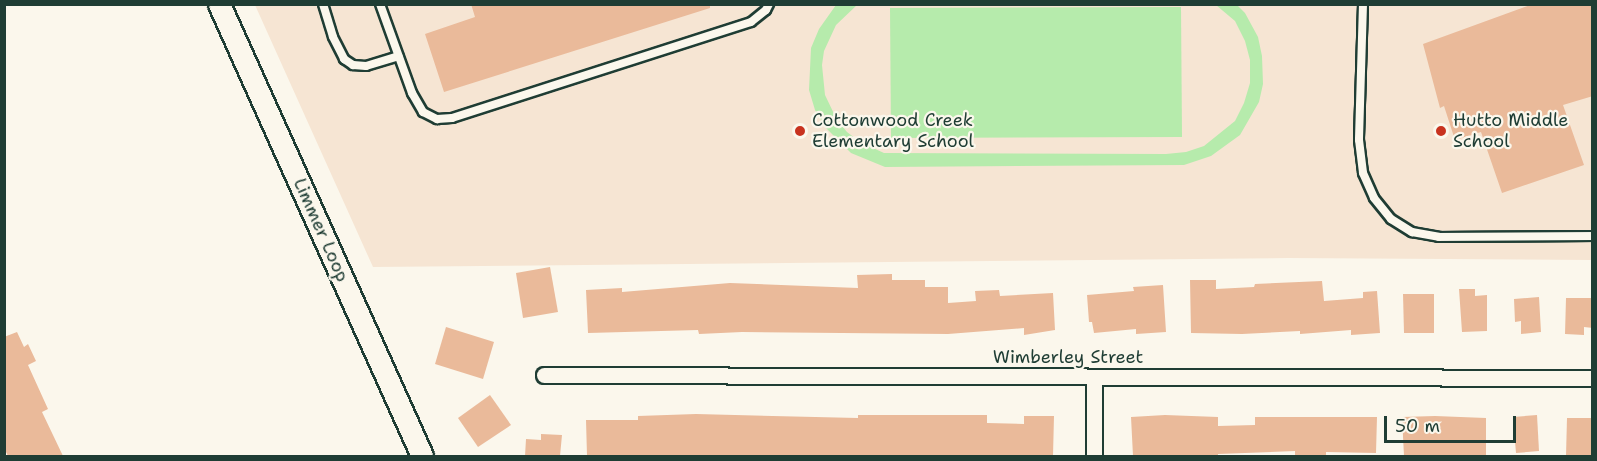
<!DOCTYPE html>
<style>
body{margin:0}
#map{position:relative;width:1597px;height:461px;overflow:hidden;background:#fbf7ec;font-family:"Shantell Sans",sans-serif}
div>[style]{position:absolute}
.built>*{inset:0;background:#f6e5d3}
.green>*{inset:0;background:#b6ebac}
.building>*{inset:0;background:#eaba9a}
.roads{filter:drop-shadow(2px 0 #1f3d34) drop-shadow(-2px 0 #1f3d34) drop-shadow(0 2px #1f3d34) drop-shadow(0 -2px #1f3d34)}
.lane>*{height:8px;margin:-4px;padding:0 4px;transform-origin:4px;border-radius:4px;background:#fbf7ec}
.street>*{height:15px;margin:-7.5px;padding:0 7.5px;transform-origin:7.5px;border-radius:7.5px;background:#fbf7ec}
.secondary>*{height:21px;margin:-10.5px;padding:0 10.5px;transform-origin:10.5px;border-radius:10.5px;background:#fbf7ec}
.dots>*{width:16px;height:16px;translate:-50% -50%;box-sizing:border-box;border:3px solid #fbf7ec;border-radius:50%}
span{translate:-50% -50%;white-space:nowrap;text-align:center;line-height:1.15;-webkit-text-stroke:4.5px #fbf7ec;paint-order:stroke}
.poi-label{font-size:18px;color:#1f3d34}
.left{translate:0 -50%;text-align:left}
.street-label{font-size:18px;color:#1f3d34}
.frame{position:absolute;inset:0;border:6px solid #1f3d34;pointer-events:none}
.scale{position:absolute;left:1384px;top:416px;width:132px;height:27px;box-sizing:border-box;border:3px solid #1f3d34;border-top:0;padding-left:8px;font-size:18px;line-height:21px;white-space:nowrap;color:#1f3d34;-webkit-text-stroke:4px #fbf7ec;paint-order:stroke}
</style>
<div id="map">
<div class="built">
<i style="clip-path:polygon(255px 5px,1592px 5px,1592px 260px,1288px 258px,373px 267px)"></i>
</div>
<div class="green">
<i style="clip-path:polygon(836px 5px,857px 5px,836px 25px,824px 51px,822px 65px,825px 95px,837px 120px,847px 132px,860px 142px,884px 153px,1166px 154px,1186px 152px,1204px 146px,1235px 121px,1244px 103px,1250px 83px,1250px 60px,1245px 41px,1235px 21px,1216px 5px,1237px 5px,1245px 13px,1258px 37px,1262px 56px,1263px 84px,1259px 102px,1240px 135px,1211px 156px,1184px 165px,885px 167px,851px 153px,826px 128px,815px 110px,809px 90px,811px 48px,819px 29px)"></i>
<i style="clip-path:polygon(1181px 7px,1182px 137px,891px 138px,890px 8px)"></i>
</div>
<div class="building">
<i style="clip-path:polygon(471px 4px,710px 4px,710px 8px,444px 92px,425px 34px,475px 17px)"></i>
<i style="clip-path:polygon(1533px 4px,1593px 4px,1593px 96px,1563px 105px,1584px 165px,1502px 193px,1481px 132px,1455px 140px,1444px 106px,1440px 108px,1423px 44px)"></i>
<i style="clip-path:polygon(550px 267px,558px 312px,523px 318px,516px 273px)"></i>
<i style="clip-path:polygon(892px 274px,892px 280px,925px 280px,925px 287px,948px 287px,948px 303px,976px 301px,975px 291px,999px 290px,1000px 296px,1053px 293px,1055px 330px,1024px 335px,1024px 328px,948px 334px,742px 332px,699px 334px,698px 330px,588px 333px,586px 290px,622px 288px,622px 292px,730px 283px,858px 288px,857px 275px)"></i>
<i style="clip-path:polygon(1190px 280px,1216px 280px,1216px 289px,1254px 287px,1255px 284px,1322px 281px,1324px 301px,1363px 298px,1363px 292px,1377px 291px,1380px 333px,1351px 335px,1351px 330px,1300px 334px,1300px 331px,1242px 334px,1191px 333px)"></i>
<i style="clip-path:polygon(1163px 285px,1166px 332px,1136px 334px,1136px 329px,1094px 333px,1092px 322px,1089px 322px,1087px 295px,1134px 291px,1133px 287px)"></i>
<i style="clip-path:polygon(1459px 289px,1475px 289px,1475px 296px,1487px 295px,1487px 331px,1462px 332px)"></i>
<i style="clip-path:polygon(1403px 294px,1434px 294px,1434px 333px,1404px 333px)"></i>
<i style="clip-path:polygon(1539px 297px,1541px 332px,1521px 334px,1521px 321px,1515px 322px,1514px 299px)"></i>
<i style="clip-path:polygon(1566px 298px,1593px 298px,1593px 328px,1584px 327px,1584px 335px,1565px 334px)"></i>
<i style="clip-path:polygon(446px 327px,494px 342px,483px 379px,435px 364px)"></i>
<i style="clip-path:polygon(17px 332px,24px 347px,28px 344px,36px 361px,28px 365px,48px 409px,42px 412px,63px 456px,8px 456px,4px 448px,4px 337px)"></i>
<i style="clip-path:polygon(490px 395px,511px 425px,478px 447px,458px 418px)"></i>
<i style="clip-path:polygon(696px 414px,858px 418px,858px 415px,987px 415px,987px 423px,1024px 424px,1024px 416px,1054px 416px,1053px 456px,587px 456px,586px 420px,638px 420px,638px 416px)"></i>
<i style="clip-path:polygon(1165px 415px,1218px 417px,1218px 426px,1255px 425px,1255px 417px,1377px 417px,1376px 453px,1326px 452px,1326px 456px,1295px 456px,1295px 451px,1218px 454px,1218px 456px,1133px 456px,1131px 417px)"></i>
<i style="clip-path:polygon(1537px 415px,1539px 451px,1516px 453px,1513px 417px)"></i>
<i style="clip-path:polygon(1435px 416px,1486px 418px,1486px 456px,1404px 456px,1402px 417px)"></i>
<i style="clip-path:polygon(1567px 418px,1593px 418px,1593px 456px,1566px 456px)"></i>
<i style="clip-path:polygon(541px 434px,562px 435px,560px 456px,525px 456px,526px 439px,541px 440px)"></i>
</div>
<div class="roads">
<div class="lane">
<i style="left:323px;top:4px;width:34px;rotate:73deg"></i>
<i style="left:333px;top:37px;width:25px;rotate:63deg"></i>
<i style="left:344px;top:59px;width:11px;rotate:34deg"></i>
<i style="left:353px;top:65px;width:13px;rotate:4deg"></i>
<i style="left:366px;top:66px;width:34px;rotate:-17deg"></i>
<i style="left:380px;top:4px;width:95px;rotate:70.2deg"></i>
<i style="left:412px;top:93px;width:22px;rotate:60deg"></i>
<i style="left:423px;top:112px;width:16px;rotate:27deg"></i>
<i style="left:437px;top:119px;width:15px;rotate:-4deg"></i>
<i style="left:452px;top:118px;width:314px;rotate:-17.8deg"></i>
<i style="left:751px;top:22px;width:19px;rotate:-39deg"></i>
<i style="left:766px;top:10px;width:7px;rotate:-63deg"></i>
<i style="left:1363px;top:4px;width:136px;rotate:91.7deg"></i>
<i style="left:1359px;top:140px;width:33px;rotate:83deg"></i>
<i style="left:1363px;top:173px;width:27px;rotate:66deg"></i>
<i style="left:1374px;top:198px;width:27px;rotate:51deg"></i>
<i style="left:1391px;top:219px;width:25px;rotate:32deg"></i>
<i style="left:1412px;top:232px;width:27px;rotate:10deg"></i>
<i style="left:1439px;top:237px;width:153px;rotate:-0.4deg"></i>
</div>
<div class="street">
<i style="left:544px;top:375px;width:1048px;rotate:0.16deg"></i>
<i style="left:1094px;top:456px;width:79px;rotate:-90deg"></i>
</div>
<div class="secondary">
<i style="left:219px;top:4px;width:495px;rotate:65.8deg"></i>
</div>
</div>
<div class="dots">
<i style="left:800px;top:131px;background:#c8321e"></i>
<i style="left:1441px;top:131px;background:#c8321e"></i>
</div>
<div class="poi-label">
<span class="left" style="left:812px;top:131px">Cottonwood Creek<br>Elementary School</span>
<span class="left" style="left:1453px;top:131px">Hutto Middle<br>School</span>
</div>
<div class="street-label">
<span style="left:321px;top:230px;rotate:66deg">Limmer Loop</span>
<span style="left:1068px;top:357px">Wimberley Street</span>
</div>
<div class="frame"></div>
<div class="scale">50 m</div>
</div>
